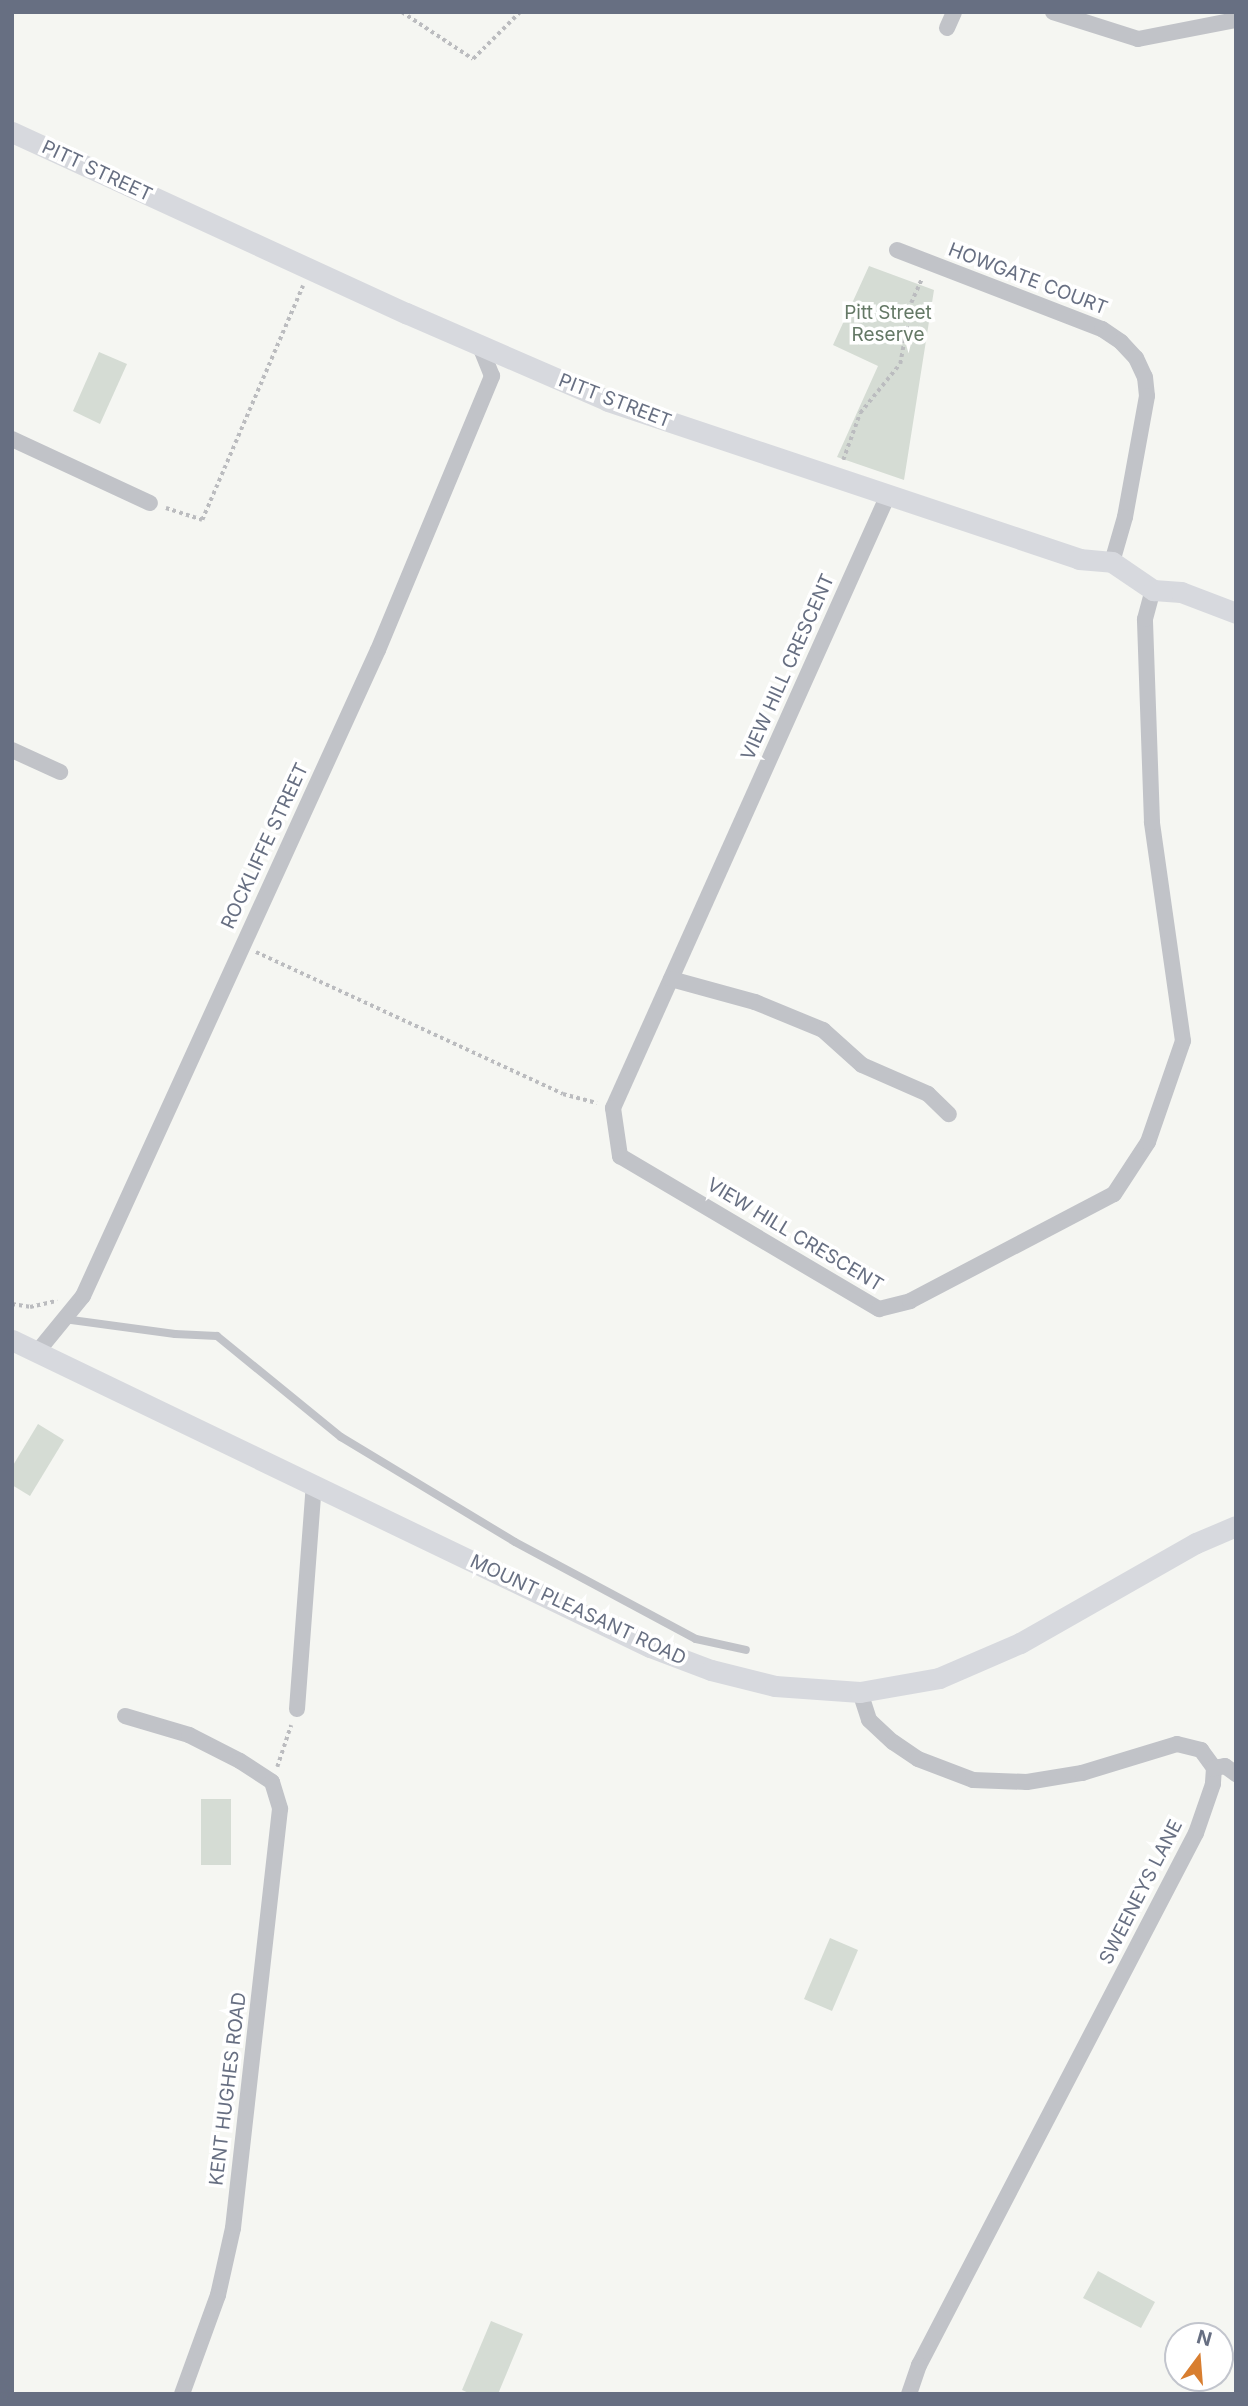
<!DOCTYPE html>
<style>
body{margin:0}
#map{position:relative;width:1248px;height:2406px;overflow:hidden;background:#f5f6f2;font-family:Inter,sans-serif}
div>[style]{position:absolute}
.green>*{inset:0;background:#d5dcd4}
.path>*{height:3.5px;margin-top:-1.75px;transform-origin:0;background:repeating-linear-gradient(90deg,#bbbcbf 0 3.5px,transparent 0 7px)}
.lane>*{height:8px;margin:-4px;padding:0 4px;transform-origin:4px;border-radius:4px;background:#c1c3c8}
.street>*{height:16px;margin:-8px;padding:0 8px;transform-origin:8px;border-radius:8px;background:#c1c3c8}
.secondary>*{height:21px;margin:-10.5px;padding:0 10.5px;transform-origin:10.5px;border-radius:10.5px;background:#d7d9de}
span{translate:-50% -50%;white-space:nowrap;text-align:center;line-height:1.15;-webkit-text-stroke:7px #fff;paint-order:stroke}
.street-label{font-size:19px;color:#676f82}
.park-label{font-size:19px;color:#657966}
.frame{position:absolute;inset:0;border:14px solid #676f82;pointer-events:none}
.north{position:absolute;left:1164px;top:2322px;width:70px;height:70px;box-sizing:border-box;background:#fff;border:2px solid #c2c5cd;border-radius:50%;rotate:16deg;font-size:19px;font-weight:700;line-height:28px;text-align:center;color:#676f82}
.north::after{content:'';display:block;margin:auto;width:24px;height:32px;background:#d87e30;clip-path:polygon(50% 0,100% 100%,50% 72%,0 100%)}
</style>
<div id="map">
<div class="green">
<i style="clip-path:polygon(869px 266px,934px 290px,904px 480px,837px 457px,878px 366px,833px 345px)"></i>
<i style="clip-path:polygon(99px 352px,127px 364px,100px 424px,73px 411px)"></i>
<i style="clip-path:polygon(38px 1424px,64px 1440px,30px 1496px,12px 1485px,12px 1467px)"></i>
<i style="clip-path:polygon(201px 1799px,231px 1799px,231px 1865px,201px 1865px)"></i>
<i style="clip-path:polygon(830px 1938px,858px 1950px,832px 2011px,804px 1999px)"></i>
<i style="clip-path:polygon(1098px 2271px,1155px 2302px,1141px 2328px,1083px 2298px)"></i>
<i style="clip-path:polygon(491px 2321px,523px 2334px,498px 2394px,471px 2394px,462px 2390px)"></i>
</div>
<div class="path">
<i style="left:402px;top:12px;width:85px;rotate:33.5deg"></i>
<i style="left:473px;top:59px;width:66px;rotate:-45deg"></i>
<i style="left:843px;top:460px;width:50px;rotate:-70.1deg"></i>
<i style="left:860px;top:413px;width:63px;rotate:-50.8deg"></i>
<i style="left:900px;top:364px;width:62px;rotate:-79.8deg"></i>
<i style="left:911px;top:303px;width:27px;rotate:-66deg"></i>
<i style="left:166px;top:508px;width:38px;rotate:18deg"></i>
<i style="left:202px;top:520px;width:255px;rotate:-66.7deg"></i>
<i style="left:256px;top:952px;width:338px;rotate:24.8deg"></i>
<i style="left:563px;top:1094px;width:35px;rotate:15deg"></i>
<i style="left:12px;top:1304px;width:18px;rotate:9deg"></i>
<i style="left:30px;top:1307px;width:28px;rotate:-13deg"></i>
<i style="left:277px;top:1767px;width:44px;rotate:-71.6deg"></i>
</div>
<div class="lane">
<i style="left:64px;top:1319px;width:112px;rotate:7.7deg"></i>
<i style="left:175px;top:1334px;width:42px;rotate:2.7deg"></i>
<i style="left:217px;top:1336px;width:160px;rotate:39.2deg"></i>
<i style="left:341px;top:1437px;width:203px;rotate:31.1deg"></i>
<i style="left:515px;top:1542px;width:205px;rotate:28.2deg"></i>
<i style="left:696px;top:1639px;width:51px;rotate:12.4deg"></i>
</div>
<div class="street">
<i style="left:1053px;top:12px;width:89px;rotate:17.6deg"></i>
<i style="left:1138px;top:39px;width:100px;rotate:-11deg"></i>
<i style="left:947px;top:28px;width:17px;rotate:-66deg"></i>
<i style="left:897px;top:250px;width:220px;rotate:21.1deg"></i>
<i style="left:1102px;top:329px;width:23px;rotate:34deg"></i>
<i style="left:1121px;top:342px;width:22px;rotate:47deg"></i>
<i style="left:1136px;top:358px;width:21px;rotate:65deg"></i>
<i style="left:1145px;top:377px;width:19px;rotate:84deg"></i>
<i style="left:1147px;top:396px;width:123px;rotate:100.3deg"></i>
<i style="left:1125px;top:517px;width:47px;rotate:106.1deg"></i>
<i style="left:12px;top:439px;width:152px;rotate:24.9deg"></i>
<i style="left:888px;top:495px;width:672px;rotate:114.16deg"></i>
<i style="left:613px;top:1108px;width:49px;rotate:81.7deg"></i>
<i style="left:620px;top:1156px;width:301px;rotate:30.6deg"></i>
<i style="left:879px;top:1309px;width:32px;rotate:-14deg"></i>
<i style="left:910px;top:1301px;width:230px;rotate:-27.7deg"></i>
<i style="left:1114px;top:1194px;width:62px;rotate:-56.8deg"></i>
<i style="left:1148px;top:1142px;width:107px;rotate:-70.9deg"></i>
<i style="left:1183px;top:1041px;width:221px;rotate:-98.1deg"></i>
<i style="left:1152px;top:822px;width:203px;rotate:-92deg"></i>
<i style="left:1145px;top:619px;width:30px;rotate:-75deg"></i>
<i style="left:12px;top:750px;width:53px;rotate:24.6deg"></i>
<i style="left:671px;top:979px;width:87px;rotate:15.3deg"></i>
<i style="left:755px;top:1002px;width:74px;rotate:22.4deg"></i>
<i style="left:823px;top:1030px;width:52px;rotate:41.9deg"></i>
<i style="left:862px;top:1065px;width:72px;rotate:23.7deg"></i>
<i style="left:928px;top:1094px;width:29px;rotate:44deg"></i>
<i style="left:38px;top:1351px;width:71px;rotate:-50.7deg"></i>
<i style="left:83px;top:1296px;width:710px;rotate:-65.46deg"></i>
<i style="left:378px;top:650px;width:297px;rotate:-67.4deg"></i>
<i style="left:492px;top:376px;width:35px;rotate:-112deg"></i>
<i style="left:860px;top:1692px;width:29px;rotate:72deg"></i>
<i style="left:869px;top:1720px;width:33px;rotate:43deg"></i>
<i style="left:893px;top:1742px;width:30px;rotate:34deg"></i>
<i style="left:918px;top:1759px;width:59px;rotate:20.9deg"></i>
<i style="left:973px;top:1780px;width:54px;rotate:2.1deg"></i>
<i style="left:1027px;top:1782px;width:56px;rotate:-9.3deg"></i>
<i style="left:1082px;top:1773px;width:99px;rotate:-17deg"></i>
<i style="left:1177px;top:1744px;width:25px;rotate:14deg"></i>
<i style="left:1201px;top:1750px;width:22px;rotate:54deg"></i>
<i style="left:1214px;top:1768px;width:16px;rotate:94deg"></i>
<i style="left:1213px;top:1784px;width:52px;rotate:109.1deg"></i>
<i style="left:1196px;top:1833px;width:600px;rotate:117.5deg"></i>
<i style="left:919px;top:2365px;width:31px;rotate:109deg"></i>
<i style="left:297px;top:1709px;width:225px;rotate:-85.7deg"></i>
<i style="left:125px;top:1716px;width:67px;rotate:16.5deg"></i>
<i style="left:189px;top:1735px;width:57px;rotate:27deg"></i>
<i style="left:240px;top:1761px;width:38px;rotate:33deg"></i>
<i style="left:272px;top:1782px;width:28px;rotate:73deg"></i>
<i style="left:280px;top:1809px;width:422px;rotate:96.4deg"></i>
<i style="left:233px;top:2228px;width:69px;rotate:102.6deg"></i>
<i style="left:218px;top:2295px;width:105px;rotate:110deg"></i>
<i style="left:1214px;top:1768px;width:11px;rotate:-10deg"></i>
<i style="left:1225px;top:1766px;width:14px;rotate:36deg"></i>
</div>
<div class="secondary">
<i style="left:12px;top:132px;width:434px;rotate:24.7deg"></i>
<i style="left:406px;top:313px;width:220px;rotate:23.5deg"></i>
<i style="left:608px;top:401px;width:497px;rotate:18.5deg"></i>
<i style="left:1079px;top:559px;width:33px;rotate:5deg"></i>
<i style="left:1112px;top:562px;width:50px;rotate:34.3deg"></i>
<i style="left:1153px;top:590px;width:28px;rotate:4deg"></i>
<i style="left:1181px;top:592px;width:59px;rotate:20.9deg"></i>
<i style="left:12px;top:1340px;width:708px;rotate:25.7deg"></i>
<i style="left:650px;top:1647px;width:65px;rotate:20.7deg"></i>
<i style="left:711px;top:1670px;width:66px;rotate:14deg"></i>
<i style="left:775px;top:1686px;width:85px;rotate:4deg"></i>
<i style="left:860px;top:1692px;width:80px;rotate:-10deg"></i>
<i style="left:939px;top:1678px;width:88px;rotate:-23.4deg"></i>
<i style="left:1020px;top:1643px;width:202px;rotate:-29.6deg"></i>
<i style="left:1196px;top:1543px;width:43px;rotate:-23deg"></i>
</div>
<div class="street-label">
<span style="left:97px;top:171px;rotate:25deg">PITT STREET</span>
<span style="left:1028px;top:279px;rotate:21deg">HOWGATE COURT</span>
<span style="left:615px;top:401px;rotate:21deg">PITT STREET</span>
<span style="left:788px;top:667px;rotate:-66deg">VIEW HILL CRESCENT</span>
<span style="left:265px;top:846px;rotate:-65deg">ROCKLIFFE STREET</span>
<span style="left:795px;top:1235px;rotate:31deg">VIEW HILL CRESCENT</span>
<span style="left:578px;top:1610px;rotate:25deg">MOUNT PLEASANT ROAD</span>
<span style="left:1141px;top:1892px;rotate:-63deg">SWEENEYS LANE</span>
<span style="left:228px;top:2089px;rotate:-83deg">KENT HUGHES ROAD</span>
</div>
<div class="park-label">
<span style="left:888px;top:324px">Pitt Street<br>Reserve</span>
</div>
<div class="frame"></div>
<div class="north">N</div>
</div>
